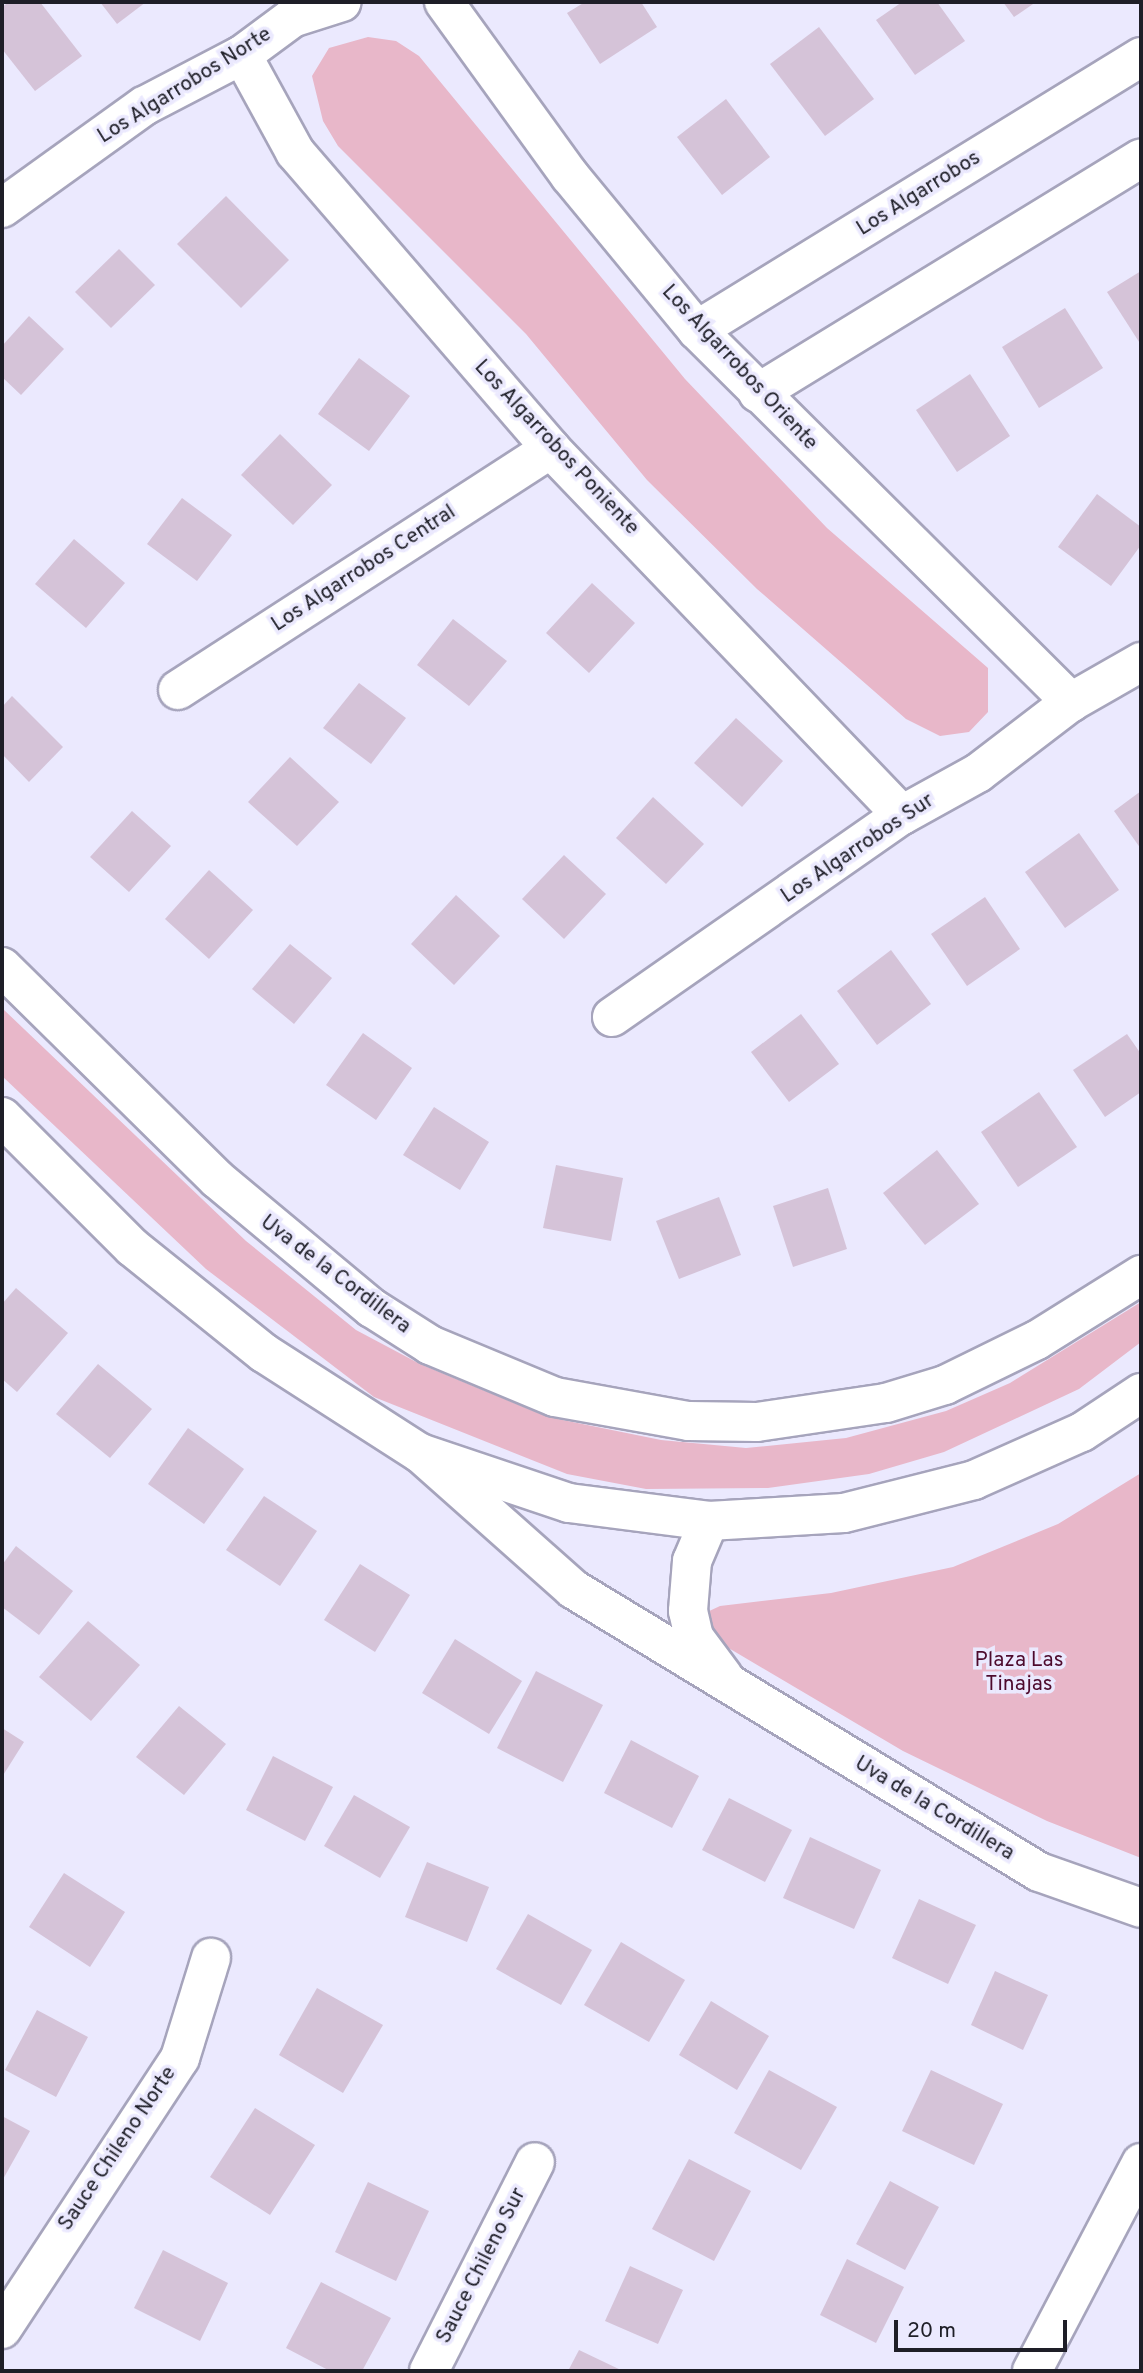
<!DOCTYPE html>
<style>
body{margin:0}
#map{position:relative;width:1143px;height:2373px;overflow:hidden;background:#ebe9fe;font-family:Overpass,sans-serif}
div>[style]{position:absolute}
.green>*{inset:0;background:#e8b7c9}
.building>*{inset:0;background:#d5c3d8}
.roads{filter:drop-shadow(2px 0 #a6a4bc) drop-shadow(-2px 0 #a6a4bc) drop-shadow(0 2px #a6a4bc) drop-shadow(0 -2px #a6a4bc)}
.minor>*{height:38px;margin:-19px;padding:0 19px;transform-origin:19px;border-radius:19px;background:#fff}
.tertiary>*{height:38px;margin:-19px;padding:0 19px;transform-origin:19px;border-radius:19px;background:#fff}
span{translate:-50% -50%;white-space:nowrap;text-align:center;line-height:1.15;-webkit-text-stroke:7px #ebe9fe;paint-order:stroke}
.street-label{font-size:21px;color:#1e1e27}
.park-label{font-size:21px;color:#4d0a2d}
.frame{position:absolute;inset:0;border:4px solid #1e1e27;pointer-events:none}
.scale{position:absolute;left:894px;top:2320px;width:173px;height:32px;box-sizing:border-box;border:4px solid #1e1e27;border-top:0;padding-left:9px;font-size:21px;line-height:24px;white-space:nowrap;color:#1e1e27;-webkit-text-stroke:5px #ebe9fe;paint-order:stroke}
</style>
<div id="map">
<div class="green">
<i style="clip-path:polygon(368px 37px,396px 41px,419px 56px,685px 379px,827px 528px,988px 668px,988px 712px,969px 732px,940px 736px,906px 719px,757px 589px,647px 480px,526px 334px,338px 146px,323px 121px,312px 76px,329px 48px)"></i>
<i style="clip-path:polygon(2px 1008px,246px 1241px,356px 1330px,420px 1364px,548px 1417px,661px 1440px,746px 1448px,846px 1438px,946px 1411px,1010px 1383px,1141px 1302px,1141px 1342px,1079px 1389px,944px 1452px,869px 1474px,768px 1488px,646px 1489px,567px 1474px,374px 1397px,206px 1269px,2px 1076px)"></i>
<i style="clip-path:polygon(1141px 1473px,1141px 1858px,1047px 1821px,903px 1751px,710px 1637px,705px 1613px,720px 1606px,831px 1593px,953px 1567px,1058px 1524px)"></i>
</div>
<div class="building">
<i style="clip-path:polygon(9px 2px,40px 2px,82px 56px,35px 91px,2px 49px,2px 7px)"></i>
<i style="clip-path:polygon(100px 2px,146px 2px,117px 24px)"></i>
<i style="clip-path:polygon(585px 2px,641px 2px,657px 27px,600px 64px,567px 13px)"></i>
<i style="clip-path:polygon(902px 2px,937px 2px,965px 41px,915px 75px,876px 20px)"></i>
<i style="clip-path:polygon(1003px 2px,1036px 2px,1014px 17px)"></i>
<i style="clip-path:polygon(819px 27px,874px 99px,825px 136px,770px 64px)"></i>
<i style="clip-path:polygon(726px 99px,770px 157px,722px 195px,677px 137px)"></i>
<i style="clip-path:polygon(226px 196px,289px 260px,241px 308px,177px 244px)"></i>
<i style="clip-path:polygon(119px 249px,155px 285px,111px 328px,75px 292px)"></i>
<i style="clip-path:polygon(1141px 271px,1141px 345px,1107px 292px)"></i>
<i style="clip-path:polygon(1065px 308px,1103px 368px,1039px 408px,1002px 347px)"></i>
<i style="clip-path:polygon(29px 316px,64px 349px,21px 395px,2px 377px,2px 346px)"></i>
<i style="clip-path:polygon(359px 358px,410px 396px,369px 451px,318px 414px)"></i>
<i style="clip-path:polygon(970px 374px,1010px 436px,957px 472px,916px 410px)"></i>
<i style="clip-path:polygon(280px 434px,332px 485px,293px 525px,241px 475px)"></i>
<i style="clip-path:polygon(1097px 494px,1141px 527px,1141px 545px,1111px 586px,1058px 547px)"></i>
<i style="clip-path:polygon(182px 498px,232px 535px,197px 581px,147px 544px)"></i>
<i style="clip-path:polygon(74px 539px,125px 583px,86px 628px,35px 584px)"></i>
<i style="clip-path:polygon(592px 583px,635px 623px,589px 673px,546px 633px)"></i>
<i style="clip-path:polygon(453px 619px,507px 661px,469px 706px,417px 665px)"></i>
<i style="clip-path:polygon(359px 683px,406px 718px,371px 764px,323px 728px)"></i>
<i style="clip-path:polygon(12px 696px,63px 747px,29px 782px,2px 754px,2px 707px)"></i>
<i style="clip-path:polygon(736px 718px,783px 761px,742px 807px,694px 763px)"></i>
<i style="clip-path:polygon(290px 757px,339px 802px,297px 846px,248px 802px)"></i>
<i style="clip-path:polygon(1141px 791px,1141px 849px,1114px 811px)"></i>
<i style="clip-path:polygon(653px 797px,704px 844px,666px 884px,616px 838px)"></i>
<i style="clip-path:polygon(132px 811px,171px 846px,129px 892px,90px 857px)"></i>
<i style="clip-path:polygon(1079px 833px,1119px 890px,1065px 928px,1025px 872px)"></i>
<i style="clip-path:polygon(564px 855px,606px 894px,564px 939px,522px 899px)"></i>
<i style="clip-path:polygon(209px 870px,253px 910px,209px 959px,165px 919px)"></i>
<i style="clip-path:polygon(456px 895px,500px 936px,454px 985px,411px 944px)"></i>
<i style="clip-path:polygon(985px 897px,1020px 949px,967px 986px,931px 934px)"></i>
<i style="clip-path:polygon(290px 944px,332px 978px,294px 1024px,252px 989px)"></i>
<i style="clip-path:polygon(891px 950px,931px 1004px,877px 1045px,837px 991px)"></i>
<i style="clip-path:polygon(801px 1014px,839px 1064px,789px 1102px,751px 1052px)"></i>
<i style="clip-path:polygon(363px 1033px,412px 1068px,376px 1120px,326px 1085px)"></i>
<i style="clip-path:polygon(1127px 1034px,1141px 1054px,1141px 1092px,1105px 1117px,1073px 1070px)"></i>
<i style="clip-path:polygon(1039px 1092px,1077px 1147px,1018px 1187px,981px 1132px)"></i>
<i style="clip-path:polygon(434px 1107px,489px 1142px,460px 1190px,403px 1155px)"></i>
<i style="clip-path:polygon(937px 1150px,979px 1204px,925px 1245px,883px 1193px)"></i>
<i style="clip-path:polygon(556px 1165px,623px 1178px,611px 1241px,543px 1228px)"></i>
<i style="clip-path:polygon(828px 1188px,847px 1249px,793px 1267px,773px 1206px)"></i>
<i style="clip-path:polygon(719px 1197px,741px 1255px,679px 1279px,656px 1221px)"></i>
<i style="clip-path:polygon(16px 1288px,68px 1333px,17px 1392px,2px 1379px,2px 1304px)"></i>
<i style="clip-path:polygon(98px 1364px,152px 1409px,110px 1458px,56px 1414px)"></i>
<i style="clip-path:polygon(188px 1428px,244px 1469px,204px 1524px,148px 1484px)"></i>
<i style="clip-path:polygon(264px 1496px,317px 1531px,280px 1586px,226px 1550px)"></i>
<i style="clip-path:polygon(16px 1546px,73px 1591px,39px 1635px,2px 1607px,2px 1565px)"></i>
<i style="clip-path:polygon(360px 1564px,410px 1595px,375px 1652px,324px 1620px)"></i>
<i style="clip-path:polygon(88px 1621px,140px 1665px,91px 1721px,39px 1677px)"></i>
<i style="clip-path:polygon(455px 1639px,522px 1681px,489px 1734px,422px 1693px)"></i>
<i style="clip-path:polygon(536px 1671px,603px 1705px,563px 1782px,497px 1748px)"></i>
<i style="clip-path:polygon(179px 1706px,226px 1744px,184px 1795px,136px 1757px)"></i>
<i style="clip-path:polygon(2px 1728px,24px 1742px,2px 1777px)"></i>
<i style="clip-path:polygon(631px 1740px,699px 1776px,672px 1828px,604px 1793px)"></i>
<i style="clip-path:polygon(273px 1756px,333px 1787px,305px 1841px,246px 1810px)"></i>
<i style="clip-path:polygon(354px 1795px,410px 1827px,380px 1878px,324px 1846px)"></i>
<i style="clip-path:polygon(729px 1798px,792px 1830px,765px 1882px,702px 1850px)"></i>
<i style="clip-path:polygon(810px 1837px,881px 1870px,854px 1929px,783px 1898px)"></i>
<i style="clip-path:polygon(427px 1862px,489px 1887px,467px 1942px,405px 1917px)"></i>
<i style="clip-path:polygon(64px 1873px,125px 1912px,90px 1967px,29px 1927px)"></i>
<i style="clip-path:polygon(919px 1899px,976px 1925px,948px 1984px,892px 1958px)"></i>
<i style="clip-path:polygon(528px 1914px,592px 1950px,561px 2005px,496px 1969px)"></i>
<i style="clip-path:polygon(621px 1942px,685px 1980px,649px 2042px,584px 2005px)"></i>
<i style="clip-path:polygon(995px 1971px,1048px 1995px,1023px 2050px,971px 2025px)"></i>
<i style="clip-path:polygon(317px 1988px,383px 2025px,343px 2093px,279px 2055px)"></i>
<i style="clip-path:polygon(711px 2001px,769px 2036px,737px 2090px,679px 2055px)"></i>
<i style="clip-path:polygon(37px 2010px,88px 2037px,56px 2097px,5px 2070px)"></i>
<i style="clip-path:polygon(769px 2070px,837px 2107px,801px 2170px,734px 2133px)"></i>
<i style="clip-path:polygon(931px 2070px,1003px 2104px,974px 2165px,902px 2131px)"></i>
<i style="clip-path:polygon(255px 2108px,315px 2145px,270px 2215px,210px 2177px)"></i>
<i style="clip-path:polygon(2px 2116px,30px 2131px,2px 2181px)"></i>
<i style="clip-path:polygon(689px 2159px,751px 2191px,714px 2261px,652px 2229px)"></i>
<i style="clip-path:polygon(890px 2181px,939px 2207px,905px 2270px,856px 2244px)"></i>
<i style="clip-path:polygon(368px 2182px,429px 2211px,396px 2281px,335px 2252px)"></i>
<i style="clip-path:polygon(163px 2250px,228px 2283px,200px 2341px,134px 2308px)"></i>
<i style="clip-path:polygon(847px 2259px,904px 2287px,876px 2343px,820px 2315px)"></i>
<i style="clip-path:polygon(630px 2266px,683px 2290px,658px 2344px,605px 2321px)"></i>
<i style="clip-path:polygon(321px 2282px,391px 2318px,362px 2371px,330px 2371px,286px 2348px)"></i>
<i style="clip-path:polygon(579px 2350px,623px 2371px,568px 2371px)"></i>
</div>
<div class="roads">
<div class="minor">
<i style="left:444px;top:2px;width:215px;rotate:54.1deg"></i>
<i style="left:570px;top:176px;width:200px;rotate:50.5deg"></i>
<i style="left:697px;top:330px;width:528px;rotate:44.85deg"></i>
<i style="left:242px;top:55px;width:111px;rotate:61.3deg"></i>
<i style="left:295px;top:152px;width:392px;rotate:49.2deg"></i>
<i style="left:551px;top:449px;width:507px;rotate:46.2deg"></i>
<i style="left:2px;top:208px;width:175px;rotate:-35.7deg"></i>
<i style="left:144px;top:106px;width:110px;rotate:-27.5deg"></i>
<i style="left:242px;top:55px;width:62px;rotate:-36.5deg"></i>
<i style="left:292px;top:18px;width:52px;rotate:-17.7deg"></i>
<i style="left:697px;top:330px;width:521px;rotate:-31.59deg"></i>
<i style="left:758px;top:393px;width:449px;rotate:-31.5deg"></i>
<i style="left:178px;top:690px;width:444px;rotate:-32.9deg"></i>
<i style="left:612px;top:1017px;width:353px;rotate:-34.9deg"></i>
<i style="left:902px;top:815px;width:87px;rotate:-28.9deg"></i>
<i style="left:978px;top:773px;width:117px;rotate:-37.4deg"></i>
<i style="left:1071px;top:702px;width:81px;rotate:-29.7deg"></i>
<i style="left:420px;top:1453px;width:205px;rotate:41.6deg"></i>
<i style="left:573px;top:1589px;width:545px;rotate:31.27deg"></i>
<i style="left:1039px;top:1872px;width:108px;rotate:19.4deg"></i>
<i style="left:709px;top:1521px;width:43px;rotate:113deg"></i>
<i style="left:692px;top:1561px;width:50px;rotate:94.6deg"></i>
<i style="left:688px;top:1611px;width:27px;rotate:77deg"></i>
<i style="left:694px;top:1637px;width:49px;rotate:53.4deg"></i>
<i style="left:2px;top:2329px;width:324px;rotate:-56.7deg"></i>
<i style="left:180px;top:2058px;width:105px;rotate:-72.8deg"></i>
<i style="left:429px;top:2371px;width:234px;rotate:-63.1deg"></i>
<i style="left:1032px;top:2371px;width:235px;rotate:-62.3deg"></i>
</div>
<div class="tertiary">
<i style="left:2px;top:967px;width:302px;rotate:44.6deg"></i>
<i style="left:217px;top:1179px;width:202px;rotate:39.8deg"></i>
<i style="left:372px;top:1308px;width:69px;rotate:32.5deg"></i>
<i style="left:430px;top:1345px;width:135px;rotate:22.6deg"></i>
<i style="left:555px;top:1397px;width:136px;rotate:10.2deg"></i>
<i style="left:689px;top:1421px;width:68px;rotate:0.8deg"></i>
<i style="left:757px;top:1422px;width:130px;rotate:-8.4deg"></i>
<i style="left:886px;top:1403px;width:62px;rotate:-17deg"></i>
<i style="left:945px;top:1385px;width:102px;rotate:-26.1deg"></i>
<i style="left:1037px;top:1340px;width:123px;rotate:-32deg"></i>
<i style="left:2px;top:1117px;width:184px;rotate:45deg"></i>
<i style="left:132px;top:1247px;width:169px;rotate:38.8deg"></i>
<i style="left:264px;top:1353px;width:185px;rotate:32.7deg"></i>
<i style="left:420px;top:1453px;width:157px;rotate:18.6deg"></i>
<i style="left:569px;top:1503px;width:141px;rotate:7.3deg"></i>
<i style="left:709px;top:1521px;width:135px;rotate:-3.4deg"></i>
<i style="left:844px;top:1513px;width:134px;rotate:-14.2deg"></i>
<i style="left:974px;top:1480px;width:118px;rotate:-24deg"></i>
<i style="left:1082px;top:1432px;width:71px;rotate:-33.5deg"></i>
</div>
</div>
<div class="street-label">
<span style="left:185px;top:86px;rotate:-32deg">Los Algarrobos Norte</span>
<span style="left:919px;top:194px;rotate:-32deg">Los Algarrobos</span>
<span style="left:739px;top:368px;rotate:47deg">Los Algarrobos Oriente</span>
<span style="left:556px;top:448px;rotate:47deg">Los Algarrobos Poniente</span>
<span style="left:364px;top:569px;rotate:-33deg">Los Algarrobos Central</span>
<span style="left:858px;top:849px;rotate:-34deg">Los Algarrobos Sur</span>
<span style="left:335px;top:1275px;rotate:37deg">Uva de la Cordillera</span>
<span style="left:934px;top:1809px;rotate:31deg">Uva de la Cordillera</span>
<span style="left:118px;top:2149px;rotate:-56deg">Sauce Chileno Norte</span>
<span style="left:482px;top:2266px;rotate:-63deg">Sauce Chileno Sur</span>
</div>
<div class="park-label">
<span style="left:1019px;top:1673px">Plaza Las<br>Tinajas</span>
</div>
<div class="frame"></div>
<div class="scale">20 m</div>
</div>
